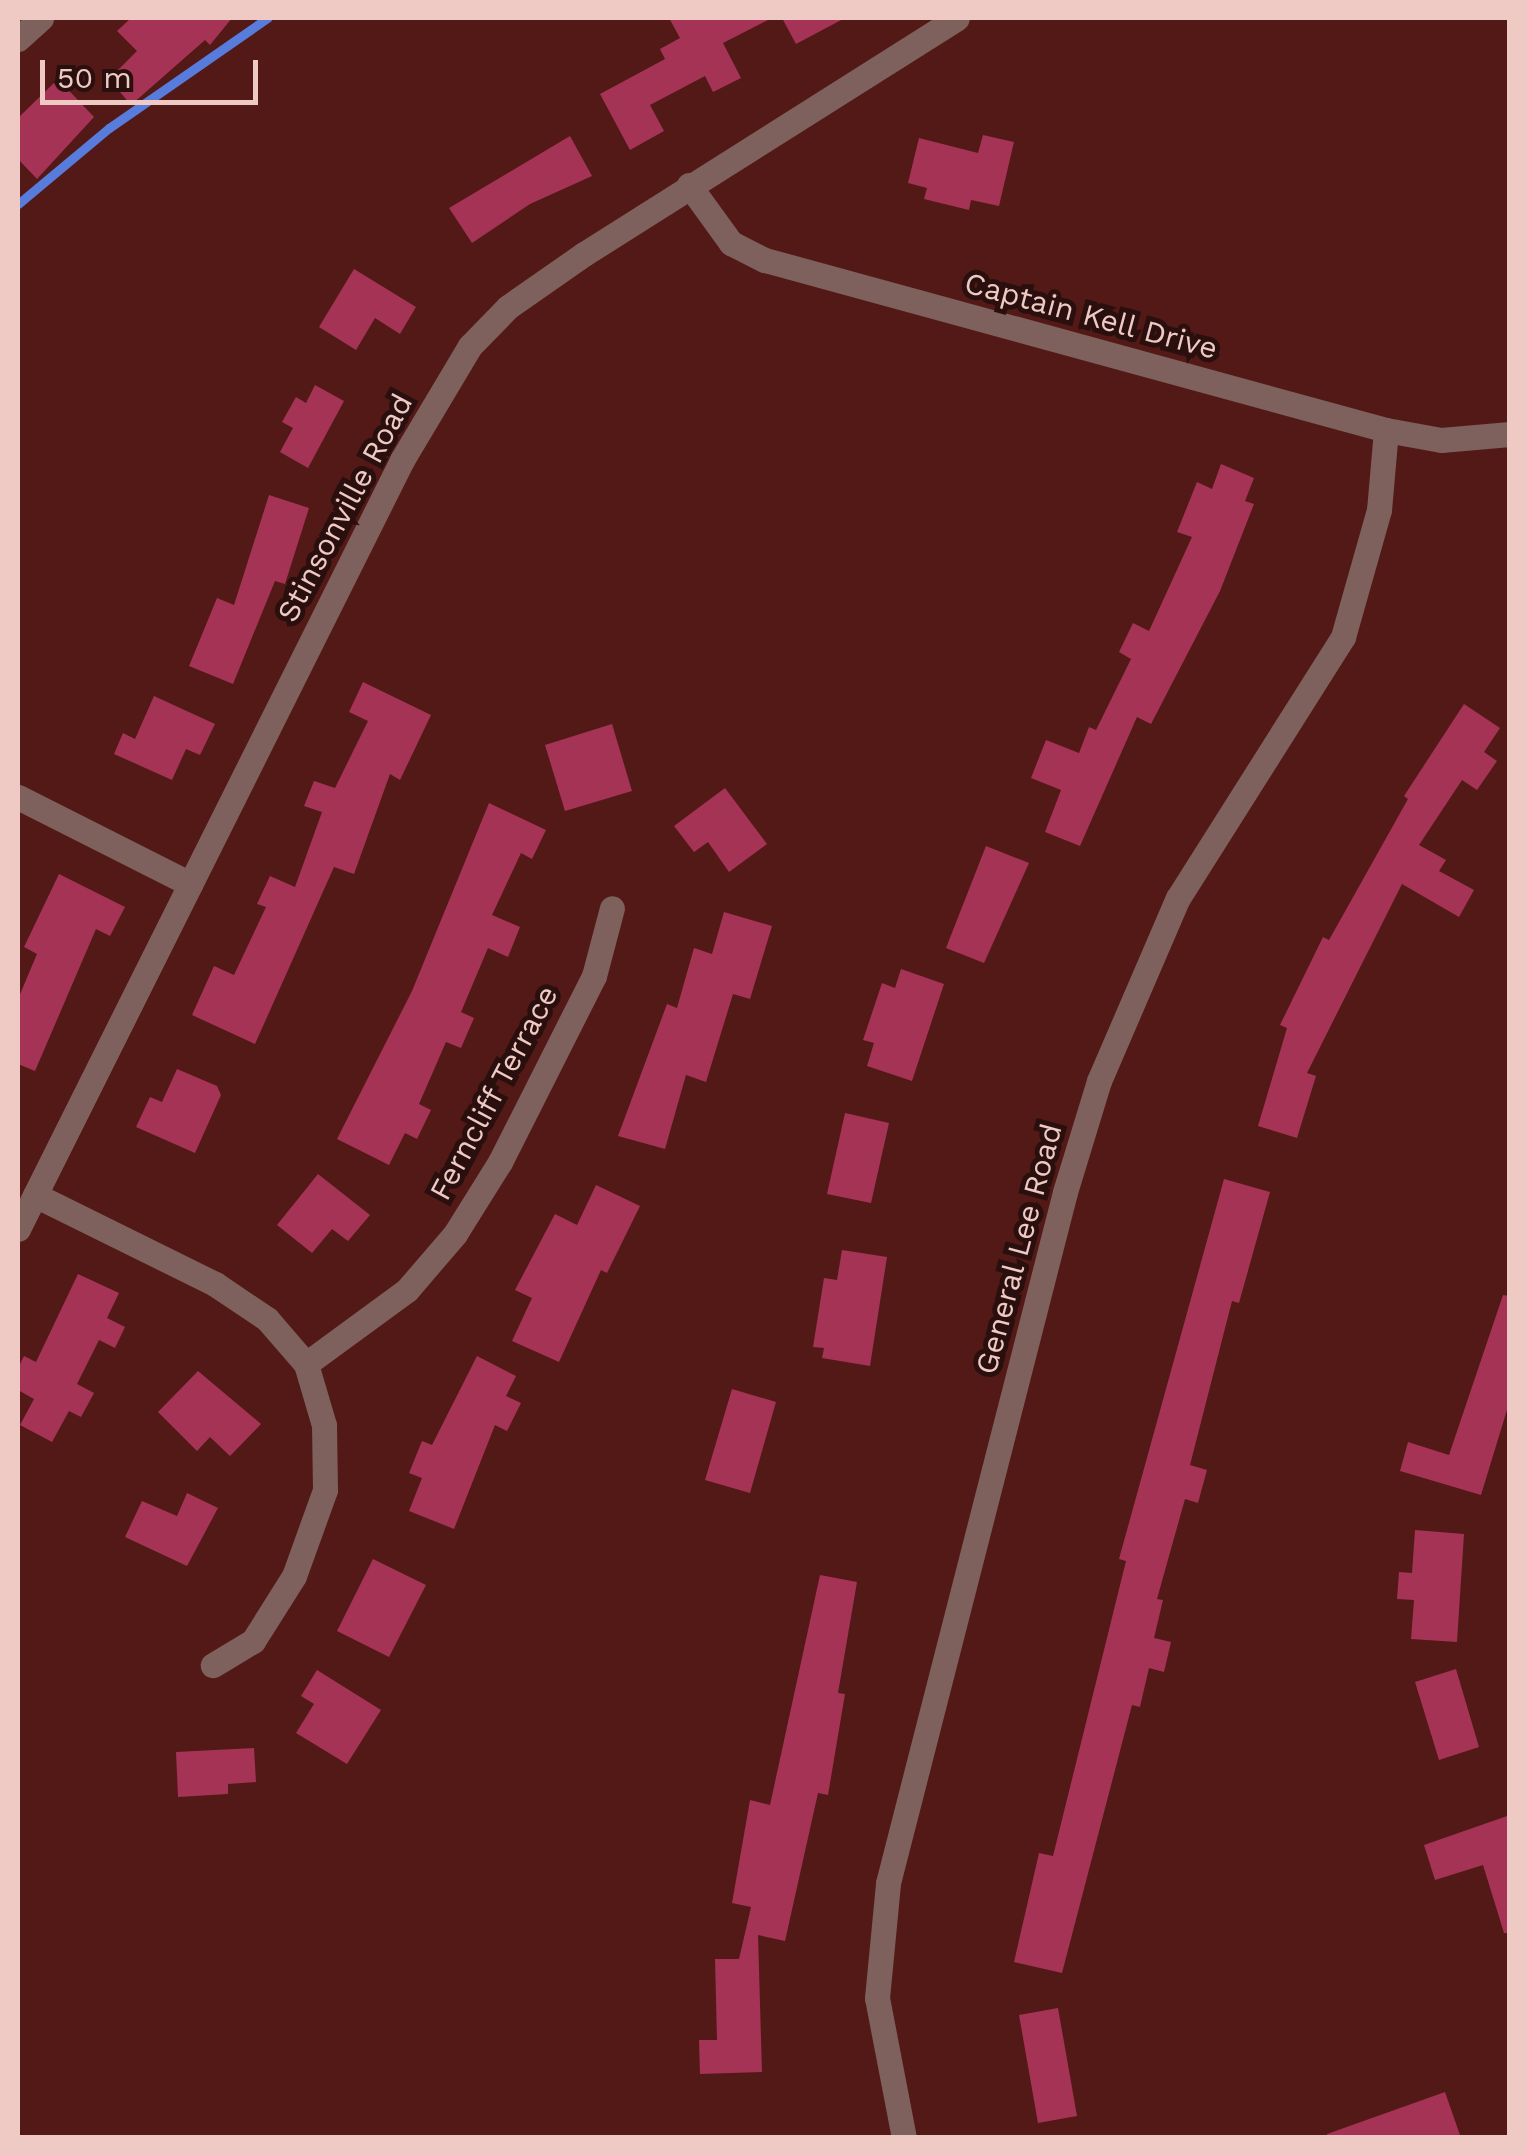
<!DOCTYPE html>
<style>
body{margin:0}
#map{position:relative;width:1527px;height:2155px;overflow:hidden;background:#531916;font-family:"Work Sans",sans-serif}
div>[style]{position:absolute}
.stream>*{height:9px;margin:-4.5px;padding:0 4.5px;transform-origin:4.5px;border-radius:4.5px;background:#577cdc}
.building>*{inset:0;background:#a53356}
.minor>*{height:25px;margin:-12.5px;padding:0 12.5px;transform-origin:12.5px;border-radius:12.5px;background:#7e605c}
span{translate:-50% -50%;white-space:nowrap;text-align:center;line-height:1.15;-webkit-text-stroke:10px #290f0d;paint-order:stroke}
.street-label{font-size:30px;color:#efc9c4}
.frame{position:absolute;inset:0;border:20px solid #efc9c4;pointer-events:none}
.scale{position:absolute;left:40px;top:60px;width:218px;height:45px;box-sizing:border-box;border:5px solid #efc9c4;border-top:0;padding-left:12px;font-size:30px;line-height:35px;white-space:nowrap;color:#efc9c4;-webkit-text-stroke:8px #290f0d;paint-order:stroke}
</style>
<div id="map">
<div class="stream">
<i style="left:18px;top:204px;width:119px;rotate:-39.9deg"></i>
<i style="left:109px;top:128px;width:193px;rotate:-34.8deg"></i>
</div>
<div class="building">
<i style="clip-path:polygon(131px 18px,232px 18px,210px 45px,205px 40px,131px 105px,109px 79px,137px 51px,117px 31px)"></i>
<i style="clip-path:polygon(669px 18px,772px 18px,723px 43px,741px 78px,713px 92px,705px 76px,650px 105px,664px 131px,630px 150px,600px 94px,665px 59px,660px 49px,680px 38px)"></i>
<i style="clip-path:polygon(782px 18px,845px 18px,796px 44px)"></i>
<i style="clip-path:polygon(58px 79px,94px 117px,37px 179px,18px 159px,18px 118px)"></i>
<i style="clip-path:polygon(983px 135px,1014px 142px,999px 206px,971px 200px,969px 210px,924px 199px,927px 188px,908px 183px,919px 138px,978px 153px)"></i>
<i style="clip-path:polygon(570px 136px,592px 176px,530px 204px,472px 243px,449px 208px)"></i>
<i style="clip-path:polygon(354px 269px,416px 307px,400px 334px,375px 318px,356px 350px,319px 327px)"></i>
<i style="clip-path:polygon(315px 385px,344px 401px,308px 468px,280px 452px,293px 428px,282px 422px,296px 397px,306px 403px)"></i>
<i style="clip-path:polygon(1221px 464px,1254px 478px,1245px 501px,1254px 504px,1220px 591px,1151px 724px,1137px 717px,1080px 846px,1045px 832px,1061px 790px,1031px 778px,1046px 740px,1079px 753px,1089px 727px,1096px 730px,1131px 659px,1119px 652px,1133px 623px,1149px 631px,1192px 537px,1177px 532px,1197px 482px,1212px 489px)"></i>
<i style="clip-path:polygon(269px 495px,309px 508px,285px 584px,275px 581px,233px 684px,189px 666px,217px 598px,234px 605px)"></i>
<i style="clip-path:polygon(363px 682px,431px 715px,400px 780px,390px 774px,354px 874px,334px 867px,255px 1044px,192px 1015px,214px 966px,234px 975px,266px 907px,257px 904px,270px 876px,295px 887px,322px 812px,304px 806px,314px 781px,335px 788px,368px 721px,349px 712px)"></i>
<i style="clip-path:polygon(154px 696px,215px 724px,200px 755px,186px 749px,172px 780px,114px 754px,123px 733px,135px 739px)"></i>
<i style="clip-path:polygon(1464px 704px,1500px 728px,1484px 752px,1497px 761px,1477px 790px,1462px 780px,1419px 845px,1446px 860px,1439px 871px,1474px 890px,1459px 917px,1402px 884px,1307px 1073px,1316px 1076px,1297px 1138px,1258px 1126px,1287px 1028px,1280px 1025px,1323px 937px,1329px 940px,1408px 799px,1404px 796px)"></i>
<i style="clip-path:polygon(612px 724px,632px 791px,565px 811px,545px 745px)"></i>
<i style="clip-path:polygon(725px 788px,767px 844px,729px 872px,708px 842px,694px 852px,674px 826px)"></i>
<i style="clip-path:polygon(489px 803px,546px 830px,532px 859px,521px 853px,492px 915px,520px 927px,508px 957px,488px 948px,461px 1012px,474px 1018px,461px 1048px,446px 1042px,419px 1104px,431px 1110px,417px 1139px,405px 1133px,389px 1165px,337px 1139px,412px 991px)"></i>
<i style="clip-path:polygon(986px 846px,1029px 863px,984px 963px,946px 948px)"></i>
<i style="clip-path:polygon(59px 874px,125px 907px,110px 936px,96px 929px,35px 1071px,18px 1064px,18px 999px,37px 954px,24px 947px)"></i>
<i style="clip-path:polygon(724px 912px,772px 926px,750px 999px,733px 994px,706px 1082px,686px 1075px,665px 1149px,618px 1136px,667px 1004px,677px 1008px,694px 948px,712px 954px)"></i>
<i style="clip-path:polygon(901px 969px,944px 984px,912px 1081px,867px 1066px,874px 1043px,863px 1040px,882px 983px,895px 988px)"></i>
<i style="clip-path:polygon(177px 1069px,217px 1086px,221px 1095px,195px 1153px,136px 1127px,150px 1097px,162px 1102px)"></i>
<i style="clip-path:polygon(845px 1113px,889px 1123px,871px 1203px,827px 1194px)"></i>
<i style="clip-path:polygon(318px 1174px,370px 1215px,348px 1241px,332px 1229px,312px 1253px,277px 1225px)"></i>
<i style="clip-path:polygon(1224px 1179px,1270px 1192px,1239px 1303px,1232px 1301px,1190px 1465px,1207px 1470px,1198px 1503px,1185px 1499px,1157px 1599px,1163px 1600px,1154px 1638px,1171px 1642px,1164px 1672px,1149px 1668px,1140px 1707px,1132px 1705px,1062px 1973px,1014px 1962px,1039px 1853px,1053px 1856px,1126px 1561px,1119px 1559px)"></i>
<i style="clip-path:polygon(596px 1185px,640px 1206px,607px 1273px,601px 1270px,559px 1362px,512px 1341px,532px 1298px,515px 1290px,555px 1214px,577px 1225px)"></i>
<i style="clip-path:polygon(842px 1250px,887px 1257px,870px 1366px,822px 1358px,824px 1348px,813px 1347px,824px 1278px,837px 1280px)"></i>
<i style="clip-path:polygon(78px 1274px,119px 1293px,107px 1318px,125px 1327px,115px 1348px,99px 1340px,77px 1384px,94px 1393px,81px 1417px,69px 1411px,52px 1442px,20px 1425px,34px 1399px,18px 1390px,18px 1368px,24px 1356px,36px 1362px)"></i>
<i style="clip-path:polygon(1503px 1295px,1510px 1296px,1510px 1400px,1481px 1495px,1400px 1471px,1408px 1442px,1449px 1455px)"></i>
<i style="clip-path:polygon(477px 1356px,516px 1376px,506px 1396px,521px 1403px,507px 1431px,495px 1425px,454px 1529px,409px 1511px,422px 1478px,409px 1473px,422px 1441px,432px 1445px)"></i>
<i style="clip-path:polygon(198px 1371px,261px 1424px,230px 1456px,210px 1437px,197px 1451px,158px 1412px)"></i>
<i style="clip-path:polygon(732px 1389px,776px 1402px,750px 1493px,705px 1480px)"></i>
<i style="clip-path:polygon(187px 1493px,218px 1508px,187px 1566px,125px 1537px,142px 1501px,177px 1516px)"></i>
<i style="clip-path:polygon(1415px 1530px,1464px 1534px,1457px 1642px,1411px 1639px,1414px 1600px,1397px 1599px,1399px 1572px,1412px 1573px)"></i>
<i style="clip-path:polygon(373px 1559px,426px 1585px,389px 1657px,337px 1631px)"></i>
<i style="clip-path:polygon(820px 1575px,857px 1582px,838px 1693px,845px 1694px,828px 1795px,818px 1793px,785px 1941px,758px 1935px,762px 2072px,700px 2074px,699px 2040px,717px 2040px,715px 1959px,739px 1959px,751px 1907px,732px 1903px,750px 1800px,770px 1805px)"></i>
<i style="clip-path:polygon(1456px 1669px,1479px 1747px,1439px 1760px,1415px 1682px)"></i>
<i style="clip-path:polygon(317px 1670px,381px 1710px,347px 1764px,296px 1733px,314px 1704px,301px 1696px)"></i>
<i style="clip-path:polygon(254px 1748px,256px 1782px,228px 1784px,228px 1794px,178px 1797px,176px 1752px)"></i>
<i style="clip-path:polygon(1510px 1815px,1510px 1933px,1504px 1933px,1483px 1865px,1435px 1880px,1424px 1845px)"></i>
<i style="clip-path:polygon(1058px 2008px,1077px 2116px,1038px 2123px,1019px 2015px)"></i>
<i style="clip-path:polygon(1445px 2092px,1461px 2138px,1328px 2138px,1327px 2134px)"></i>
</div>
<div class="minor">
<i style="left:18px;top:39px;width:31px;rotate:-42deg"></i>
<i style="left:689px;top:185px;width:72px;rotate:54.1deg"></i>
<i style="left:731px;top:243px;width:38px;rotate:27deg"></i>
<i style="left:765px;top:260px;width:644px;rotate:15.31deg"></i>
<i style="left:1386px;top:430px;width:56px;rotate:10.3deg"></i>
<i style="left:1441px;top:440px;width:69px;rotate:-5deg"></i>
<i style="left:18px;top:797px;width:193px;rotate:26.8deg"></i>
<i style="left:35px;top:1195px;width:201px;rotate:26.3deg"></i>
<i style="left:215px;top:1284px;width:63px;rotate:33.9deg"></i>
<i style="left:267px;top:1319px;width:60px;rotate:49.1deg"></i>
<i style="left:306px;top:1364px;width:64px;rotate:73.6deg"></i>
<i style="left:324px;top:1425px;width:65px;rotate:89.1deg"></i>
<i style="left:325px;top:1490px;width:91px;rotate:109.8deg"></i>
<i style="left:294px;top:1576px;width:77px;rotate:122.2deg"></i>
<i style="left:253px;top:1641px;width:47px;rotate:149deg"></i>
<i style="left:18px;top:1229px;width:860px;rotate:-63.46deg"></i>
<i style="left:402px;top:460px;width:133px;rotate:-59.2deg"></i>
<i style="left:470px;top:346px;width:54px;rotate:-45.7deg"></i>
<i style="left:508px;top:307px;width:93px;rotate:-34.9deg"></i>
<i style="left:584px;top:254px;width:441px;rotate:-32.3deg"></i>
<i style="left:306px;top:1364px;width:125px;rotate:-36.2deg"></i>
<i style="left:407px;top:1290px;width:74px;rotate:-49.4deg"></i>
<i style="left:455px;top:1234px;width:85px;rotate:-58deg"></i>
<i style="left:500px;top:1162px;width:208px;rotate:-63.2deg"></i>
<i style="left:594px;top:976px;width:70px;rotate:-75.2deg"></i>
<i style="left:904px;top:2138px;width:143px;rotate:-100.9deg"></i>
<i style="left:877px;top:1998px;width:116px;rotate:-84.5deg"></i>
<i style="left:888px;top:1883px;width:713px;rotate:-75.63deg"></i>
<i style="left:1065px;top:1192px;width:116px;rotate:-73deg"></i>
<i style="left:1099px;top:1081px;width:199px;rotate:-66.7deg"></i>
<i style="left:1178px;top:898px;width:309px;rotate:-57.7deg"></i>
<i style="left:1343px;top:637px;width:132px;rotate:-74.2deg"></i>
<i style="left:1379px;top:510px;width:80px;rotate:-85deg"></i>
</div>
<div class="street-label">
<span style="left:1091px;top:316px;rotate:15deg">Captain Kell Drive</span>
<span style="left:345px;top:508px;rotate:-62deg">Stinsonville Road</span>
<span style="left:494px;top:1093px;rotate:-62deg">Ferncliff Terrace</span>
<span style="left:1019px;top:1249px;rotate:-75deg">General Lee Road</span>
</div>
<div class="frame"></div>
<div class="scale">50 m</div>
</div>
